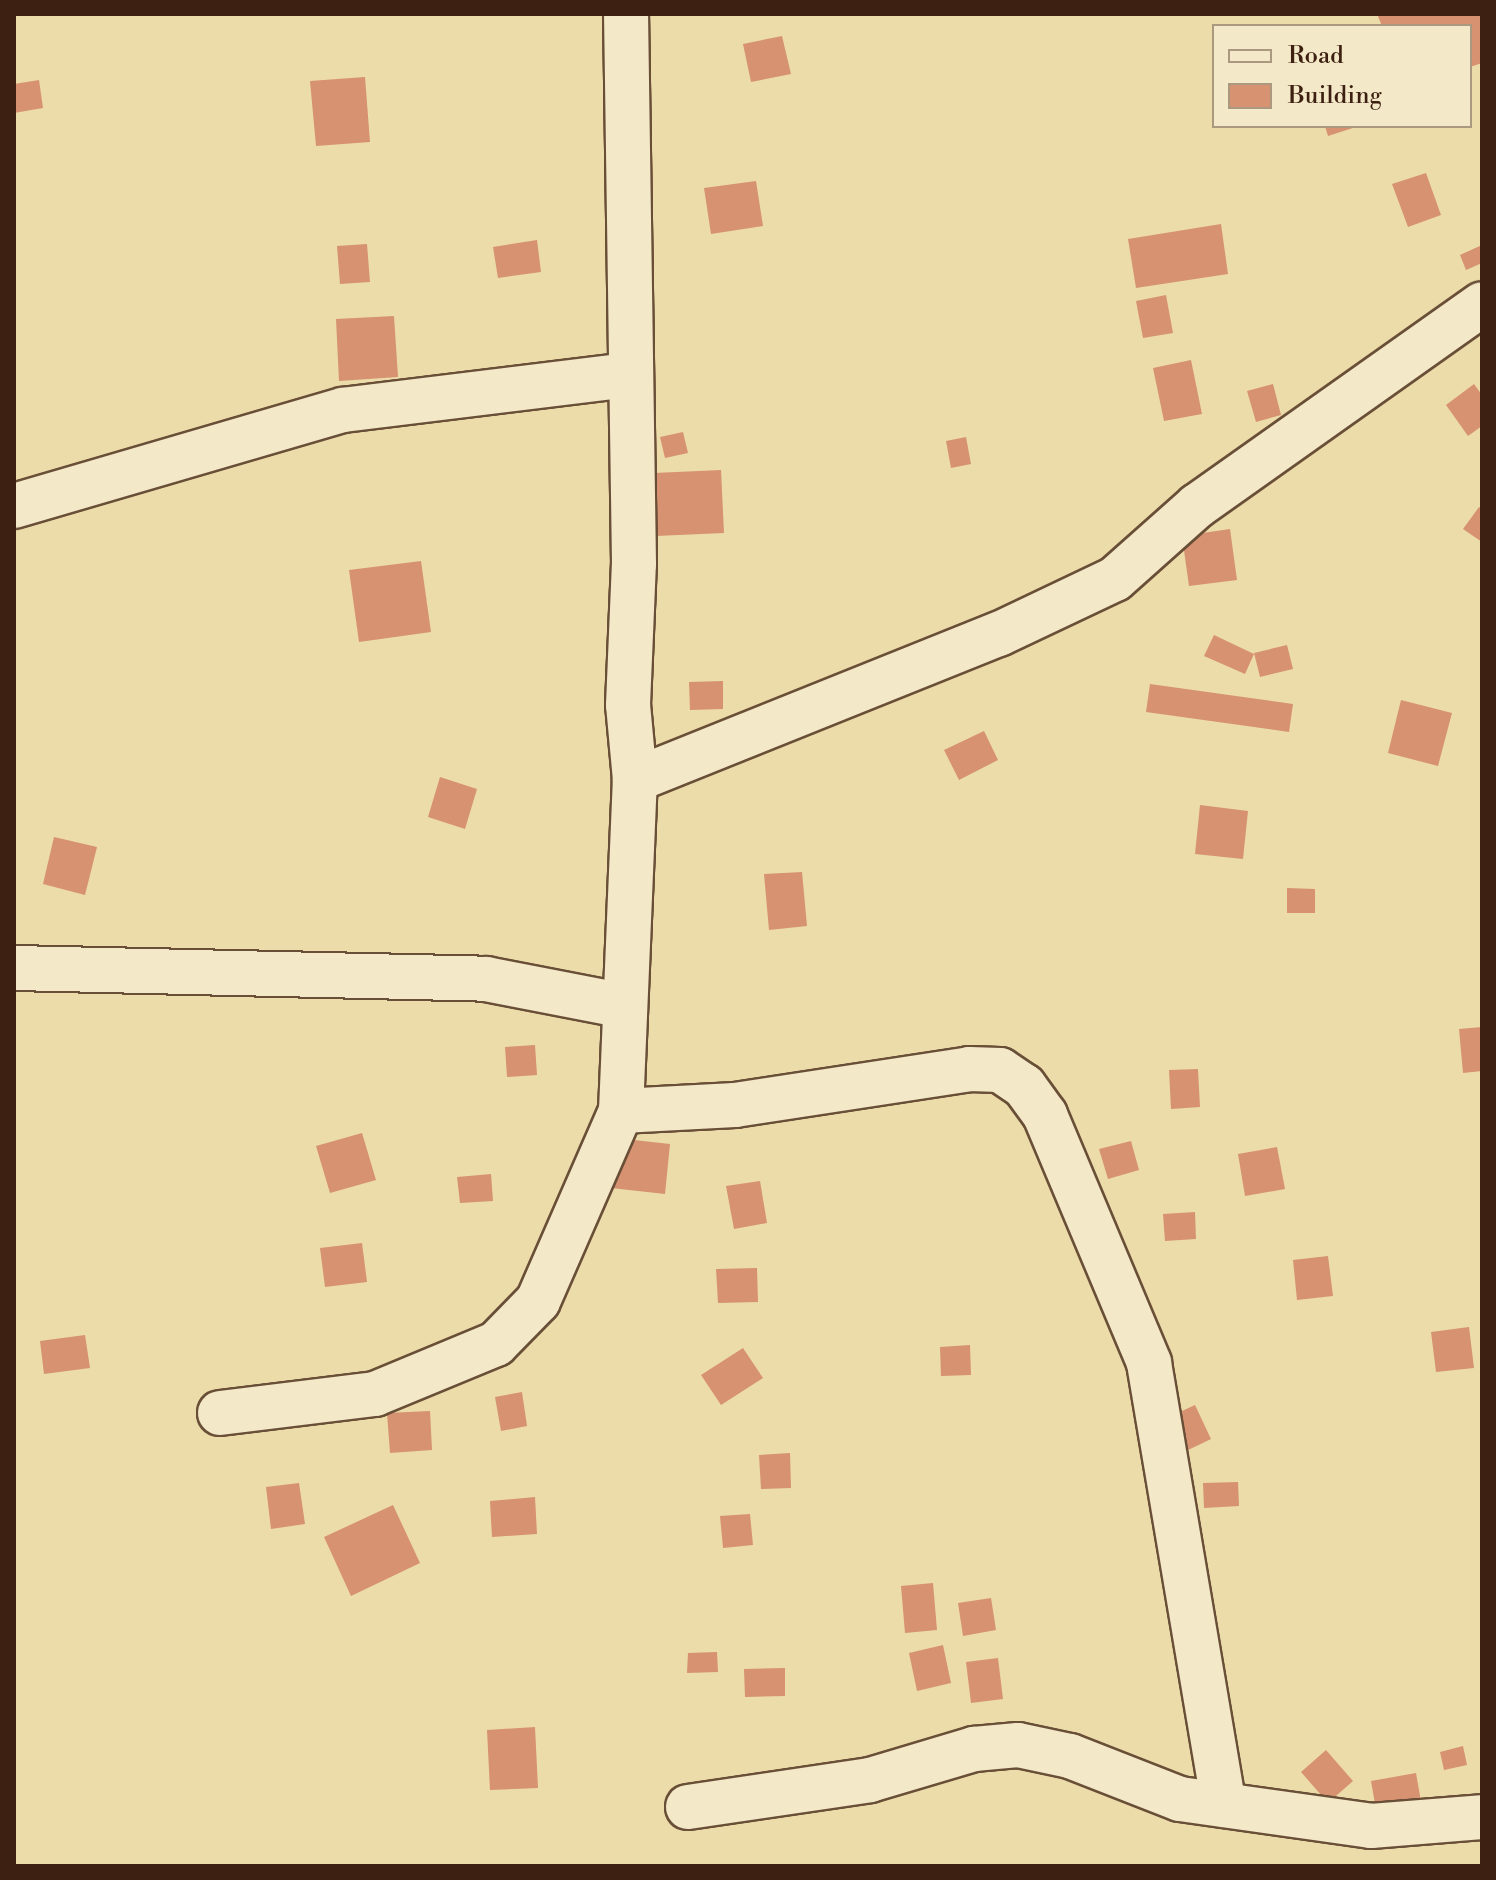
<!DOCTYPE html>
<style>
body{margin:0}
#map{position:relative;width:1496px;height:1880px;overflow:hidden;background:#ecdcaa;font-family:"Libre Bodoni",serif}
div>[style]{position:absolute}
.building>*{inset:0;background:#d69271}
.roads{filter:drop-shadow(2px 0 #694f37) drop-shadow(-2px 0 #694f37) drop-shadow(0 2px #694f37) drop-shadow(0 -2px #694f37)}
.minor>*{height:44px;margin:-22px;padding:0 22px;transform-origin:22px;border-radius:22px;background:#f3e8c8}
span{translate:-50% -50%;white-space:nowrap;text-align:center;line-height:1.15;-webkit-text-stroke:7px #f3e8c8;paint-order:stroke}
.frame{position:absolute;inset:0;border:16px solid #3d2011;pointer-events:none}
.legend{position:absolute;left:1212px;top:24px;width:260px;height:104px;box-sizing:border-box;background:#f3e8c8;border:2px solid #aa987f;margin:0;padding:10px 14px;list-style:none;font-size:24px;color:#3d2011}
.legend li{display:flex;align-items:center;gap:16px;height:40px}
.legend b{width:40px;border:2px solid #aa987f}
</style>
<div id="map">
<div class="building">
<i style="clip-path:polygon(1377px 14px,1480px 14px,1482px 63px,1470px 67px,1470px 26px,1382px 26px)"></i>
<i style="clip-path:polygon(782px 36px,791px 74px,751px 82px,743px 44px)"></i>
<i style="clip-path:polygon(365px 77px,370px 142px,316px 146px,310px 81px)"></i>
<i style="clip-path:polygon(39px 80px,43px 108px,14px 113px,14px 84px)"></i>
<i style="clip-path:polygon(1325px 126px,1356px 126px,1356px 127px,1328px 136px)"></i>
<i style="clip-path:polygon(1426px 173px,1441px 215px,1408px 227px,1392px 184px)"></i>
<i style="clip-path:polygon(756px 181px,763px 226px,711px 234px,704px 188px)"></i>
<i style="clip-path:polygon(1221px 224px,1228px 274px,1136px 288px,1128px 239px)"></i>
<i style="clip-path:polygon(537px 240px,541px 272px,498px 278px,493px 247px)"></i>
<i style="clip-path:polygon(367px 244px,370px 282px,340px 284px,337px 246px)"></i>
<i style="clip-path:polygon(1482px 245px,1482px 263px,1466px 270px,1460px 255px)"></i>
<i style="clip-path:polygon(1166px 295px,1173px 333px,1143px 338px,1136px 301px)"></i>
<i style="clip-path:polygon(394px 316px,398px 377px,339px 381px,336px 319px)"></i>
<i style="clip-path:polygon(1191px 360px,1202px 414px,1164px 421px,1153px 368px)"></i>
<i style="clip-path:polygon(1273px 384px,1281px 415px,1256px 422px,1247px 391px)"></i>
<i style="clip-path:polygon(1474px 384px,1482px 395px,1482px 426px,1468px 436px,1446px 405px)"></i>
<i style="clip-path:polygon(683px 432px,688px 453px,665px 458px,660px 437px)"></i>
<i style="clip-path:polygon(966px 437px,971px 464px,951px 468px,946px 441px)"></i>
<i style="clip-path:polygon(721px 470px,724px 533px,656px 536px,654px 473px)"></i>
<i style="clip-path:polygon(1479px 507px,1482px 509px,1482px 542px,1463px 529px)"></i>
<i style="clip-path:polygon(1230px 529px,1237px 580px,1189px 586px,1182px 536px)"></i>
<i style="clip-path:polygon(421px 561px,431px 632px,359px 642px,349px 570px)"></i>
<i style="clip-path:polygon(1214px 635px,1254px 654px,1245px 674px,1204px 656px)"></i>
<i style="clip-path:polygon(1287px 645px,1293px 669px,1260px 677px,1254px 653px)"></i>
<i style="clip-path:polygon(723px 681px,723px 709px,690px 710px,689px 682px)"></i>
<i style="clip-path:polygon(1150px 684px,1293px 704px,1289px 732px,1146px 712px)"></i>
<i style="clip-path:polygon(1401px 700px,1452px 713px,1438px 766px,1388px 753px)"></i>
<i style="clip-path:polygon(984px 731px,998px 760px,959px 780px,944px 750px)"></i>
<i style="clip-path:polygon(440px 777px,477px 789px,465px 829px,428px 817px)"></i>
<i style="clip-path:polygon(1200px 805px,1248px 811px,1243px 859px,1195px 854px)"></i>
<i style="clip-path:polygon(54px 837px,97px 847px,85px 895px,43px 884px)"></i>
<i style="clip-path:polygon(802px 872px,807px 926px,769px 930px,764px 874px)"></i>
<i style="clip-path:polygon(1287px 888px,1315px 889px,1315px 913px,1287px 913px)"></i>
<i style="clip-path:polygon(1482px 1027px,1482px 1071px,1463px 1073px,1459px 1029px)"></i>
<i style="clip-path:polygon(535px 1045px,537px 1075px,507px 1077px,505px 1047px)"></i>
<i style="clip-path:polygon(1198px 1069px,1200px 1107px,1171px 1109px,1169px 1070px)"></i>
<i style="clip-path:polygon(362px 1133px,376px 1180px,330px 1193px,316px 1146px)"></i>
<i style="clip-path:polygon(616px 1138px,670px 1144px,665px 1194px,611px 1188px)"></i>
<i style="clip-path:polygon(1131px 1141px,1139px 1170px,1108px 1179px,1099px 1149px)"></i>
<i style="clip-path:polygon(1277px 1147px,1285px 1189px,1245px 1196px,1238px 1154px)"></i>
<i style="clip-path:polygon(491px 1174px,493px 1201px,460px 1203px,457px 1177px)"></i>
<i style="clip-path:polygon(760px 1181px,767px 1223px,734px 1229px,726px 1186px)"></i>
<i style="clip-path:polygon(1195px 1212px,1196px 1239px,1165px 1241px,1163px 1214px)"></i>
<i style="clip-path:polygon(362px 1243px,367px 1282px,325px 1287px,320px 1248px)"></i>
<i style="clip-path:polygon(1328px 1256px,1333px 1296px,1297px 1300px,1293px 1260px)"></i>
<i style="clip-path:polygon(757px 1268px,758px 1302px,718px 1303px,716px 1269px)"></i>
<i style="clip-path:polygon(1469px 1327px,1474px 1368px,1436px 1372px,1431px 1332px)"></i>
<i style="clip-path:polygon(85px 1335px,90px 1368px,44px 1374px,40px 1341px)"></i>
<i style="clip-path:polygon(970px 1345px,971px 1375px,941px 1376px,940px 1347px)"></i>
<i style="clip-path:polygon(743px 1348px,763px 1378px,721px 1405px,701px 1375px)"></i>
<i style="clip-path:polygon(522px 1392px,527px 1426px,501px 1431px,495px 1397px)"></i>
<i style="clip-path:polygon(1195px 1405px,1211px 1439px,1186px 1451px,1169px 1417px)"></i>
<i style="clip-path:polygon(430px 1411px,432px 1450px,390px 1453px,387px 1413px)"></i>
<i style="clip-path:polygon(790px 1453px,791px 1488px,761px 1489px,759px 1455px)"></i>
<i style="clip-path:polygon(1238px 1482px,1239px 1506px,1204px 1508px,1203px 1483px)"></i>
<i style="clip-path:polygon(299px 1483px,305px 1524px,271px 1529px,266px 1487px)"></i>
<i style="clip-path:polygon(535px 1497px,537px 1534px,492px 1537px,490px 1501px)"></i>
<i style="clip-path:polygon(393px 1505px,420px 1563px,351px 1596px,324px 1537px)"></i>
<i style="clip-path:polygon(750px 1514px,753px 1545px,723px 1548px,720px 1516px)"></i>
<i style="clip-path:polygon(933px 1583px,937px 1630px,905px 1633px,901px 1586px)"></i>
<i style="clip-path:polygon(991px 1598px,996px 1630px,963px 1636px,958px 1603px)"></i>
<i style="clip-path:polygon(943px 1645px,951px 1683px,917px 1691px,909px 1653px)"></i>
<i style="clip-path:polygon(717px 1652px,718px 1672px,687px 1673px,688px 1653px)"></i>
<i style="clip-path:polygon(998px 1658px,1003px 1699px,971px 1703px,966px 1662px)"></i>
<i style="clip-path:polygon(785px 1668px,785px 1696px,745px 1697px,744px 1669px)"></i>
<i style="clip-path:polygon(535px 1727px,538px 1788px,490px 1790px,487px 1730px)"></i>
<i style="clip-path:polygon(1463px 1746px,1467px 1765px,1444px 1770px,1440px 1752px)"></i>
<i style="clip-path:polygon(1326px 1750px,1353px 1781px,1328px 1803px,1301px 1772px)"></i>
<i style="clip-path:polygon(1416px 1773px,1422px 1807px,1377px 1815px,1371px 1781px)"></i>
</div>
<div class="roads">
<div class="minor">
<i style="left:14px;top:506px;width:343px;rotate:-16.3deg"></i>
<i style="left:343px;top:410px;width:287px;rotate:-7deg"></i>
<i style="left:635px;top:780px;width:392px;rotate:-21.9deg"></i>
<i style="left:999px;top:634px;width:128px;rotate:-25.4deg"></i>
<i style="left:1115px;top:579px;width:110px;rotate:-41.7deg"></i>
<i style="left:1197px;top:506px;width:349px;rotate:-35.3deg"></i>
<i style="left:14px;top:968px;width:472px;rotate:1.3deg"></i>
<i style="left:486px;top:979px;width:136px;rotate:11deg"></i>
<i style="left:621px;top:1111px;width:114px;rotate:-3deg"></i>
<i style="left:735px;top:1105px;width:237px;rotate:-8.7deg"></i>
<i style="left:969px;top:1069px;width:31px;rotate:2deg"></i>
<i style="left:1000px;top:1070px;width:29px;rotate:34deg"></i>
<i style="left:1024px;top:1086px;width:36px;rotate:54deg"></i>
<i style="left:1045px;top:1115px;width:269px;rotate:67.2deg"></i>
<i style="left:1149px;top:1363px;width:448px;rotate:80.4deg"></i>
<i style="left:220px;top:1413px;width:156px;rotate:-7deg"></i>
<i style="left:375px;top:1394px;width:131px;rotate:-22.5deg"></i>
<i style="left:496px;top:1344px;width:60px;rotate:-45.7deg"></i>
<i style="left:538px;top:1301px;width:207px;rotate:-66.4deg"></i>
<i style="left:621px;top:1111px;width:331px;rotate:-87.6deg"></i>
<i style="left:635px;top:780px;width:75px;rotate:-95.3deg"></i>
<i style="left:628px;top:705px;width:141px;rotate:-87.6deg"></i>
<i style="left:634px;top:564px;width:550px;rotate:-90.83deg"></i>
<i style="left:688px;top:1807px;width:184px;rotate:-8.4deg"></i>
<i style="left:870px;top:1780px;width:109px;rotate:-16.6deg"></i>
<i style="left:974px;top:1749px;width:44px;rotate:-5.2deg"></i>
<i style="left:1018px;top:1745px;width:53px;rotate:11.9deg"></i>
<i style="left:1070px;top:1756px;width:118px;rotate:21.4deg"></i>
<i style="left:1180px;top:1799px;width:193px;rotate:8deg"></i>
<i style="left:1371px;top:1826px;width:111px;rotate:-4.6deg"></i>
</div>
</div>
<div class="frame"></div>
<ul class="legend">
<li><b style="height:10px;background:#f3e8c8"></b>Road</li>
<li><b style="height:22px;background:#d69271"></b>Building</li>
</ul>
</div>
